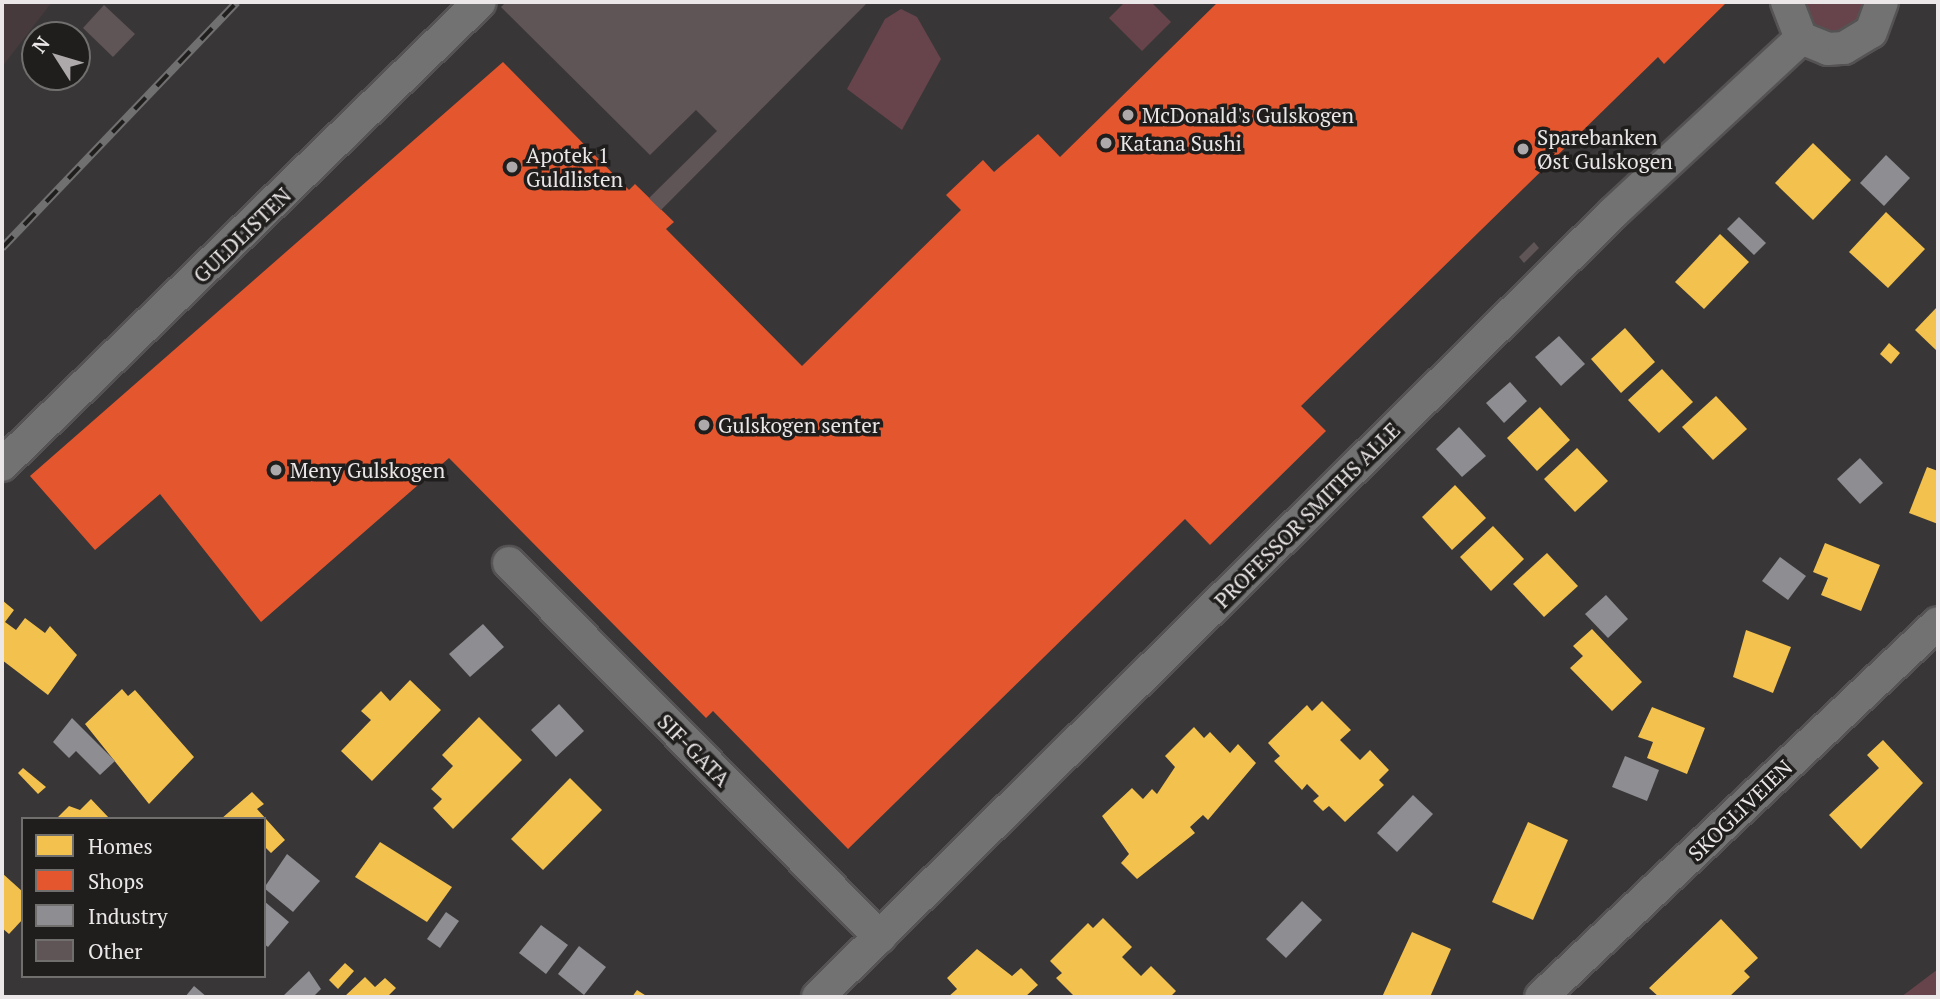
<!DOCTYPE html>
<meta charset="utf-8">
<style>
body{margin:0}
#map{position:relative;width:1940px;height:999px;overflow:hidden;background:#393637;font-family:"PT Serif",serif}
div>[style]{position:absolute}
.built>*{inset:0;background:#463a3d}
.green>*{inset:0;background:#67444b}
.homes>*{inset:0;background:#f2c14e}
.shops>*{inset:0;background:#e4572e}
.industry>*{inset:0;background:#8d8d92}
.building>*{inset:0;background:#5f5456}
.roads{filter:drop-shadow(2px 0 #555353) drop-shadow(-2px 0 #555353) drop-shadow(0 2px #555353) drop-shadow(0 -2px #555353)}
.minor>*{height:32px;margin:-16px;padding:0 16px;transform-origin:16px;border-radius:16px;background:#727272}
.rail>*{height:8px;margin-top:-4px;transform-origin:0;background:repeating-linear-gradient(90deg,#201d1d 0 16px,#707070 0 32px);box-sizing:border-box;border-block:2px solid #707070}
.dots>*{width:19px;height:19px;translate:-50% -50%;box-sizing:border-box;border:4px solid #201d1d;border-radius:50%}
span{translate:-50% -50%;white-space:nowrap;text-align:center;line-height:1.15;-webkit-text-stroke:7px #201d1d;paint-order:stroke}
.poi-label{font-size:21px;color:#ebe7e8}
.left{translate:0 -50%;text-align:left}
.street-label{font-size:21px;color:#ebe7e8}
.frame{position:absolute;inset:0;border:4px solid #ebe7e8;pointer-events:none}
.legend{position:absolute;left:21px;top:817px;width:245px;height:161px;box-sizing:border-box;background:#201d1d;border:2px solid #716e6e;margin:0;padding:9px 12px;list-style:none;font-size:21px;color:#ebe7e8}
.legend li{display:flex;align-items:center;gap:14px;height:35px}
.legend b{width:35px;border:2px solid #716e6e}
.north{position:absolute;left:21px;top:21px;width:70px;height:70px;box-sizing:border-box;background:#201d1d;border:2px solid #716e6e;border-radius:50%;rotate:307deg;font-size:19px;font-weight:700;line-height:28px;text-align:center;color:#ebe7e8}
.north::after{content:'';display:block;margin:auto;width:24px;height:32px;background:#ada9aa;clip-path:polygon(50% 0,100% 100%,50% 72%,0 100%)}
</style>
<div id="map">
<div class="built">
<i style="clip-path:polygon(2px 2px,52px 2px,2px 67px)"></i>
</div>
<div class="green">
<i style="clip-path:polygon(1125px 2px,1151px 2px,1171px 22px,1142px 51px,1109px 18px)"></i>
<i style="clip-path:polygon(1803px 2px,1864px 2px,1864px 6px,1856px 24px,1837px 33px,1817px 28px)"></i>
<i style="clip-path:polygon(901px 9px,917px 17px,941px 59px,902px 130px,847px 89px,885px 19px)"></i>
<i style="clip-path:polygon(1938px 969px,1938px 997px,1901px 997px)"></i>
</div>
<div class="homes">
<i style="clip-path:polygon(1813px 143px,1851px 180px,1813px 220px,1775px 183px)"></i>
<i style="clip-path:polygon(1886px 212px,1925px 249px,1888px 288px,1849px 252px)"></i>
<i style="clip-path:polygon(1720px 234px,1749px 262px,1704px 309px,1675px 282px)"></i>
<i style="clip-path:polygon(1938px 306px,1938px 352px,1915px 330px)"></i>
<i style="clip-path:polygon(1625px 328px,1655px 362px,1621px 393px,1591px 359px)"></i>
<i style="clip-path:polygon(1889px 343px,1900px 353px,1891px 364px,1880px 354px)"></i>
<i style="clip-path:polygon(1662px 369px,1693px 402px,1659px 433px,1628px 400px)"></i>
<i style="clip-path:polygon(1716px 396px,1747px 429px,1713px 460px,1682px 427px)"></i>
<i style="clip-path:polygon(1540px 407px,1570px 440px,1537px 471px,1507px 438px)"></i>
<i style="clip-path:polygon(1577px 448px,1608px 481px,1575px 512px,1544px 479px)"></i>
<i style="clip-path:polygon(1927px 467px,1938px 471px,1938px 524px,1909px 513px)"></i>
<i style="clip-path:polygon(1455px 485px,1486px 518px,1452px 550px,1422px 517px)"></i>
<i style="clip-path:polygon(1493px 526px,1524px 559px,1491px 591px,1460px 557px)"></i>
<i style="clip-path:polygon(1825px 543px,1880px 565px,1861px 611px,1821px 595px,1828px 578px,1813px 572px)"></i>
<i style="clip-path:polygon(1547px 553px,1578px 586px,1544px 617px,1513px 584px)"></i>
<i style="clip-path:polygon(2px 600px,14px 610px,5px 622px,16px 630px,25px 618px,45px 633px,50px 626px,77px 655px,48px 695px,2px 660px)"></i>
<i style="clip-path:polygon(1592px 629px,1642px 682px,1612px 711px,1570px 668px,1583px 656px,1573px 646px)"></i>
<i style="clip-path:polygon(1746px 630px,1791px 647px,1773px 693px,1733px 677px)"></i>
<i style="clip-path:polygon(410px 680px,441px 710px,372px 781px,341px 751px,371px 720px,361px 711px,381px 691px,390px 701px)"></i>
<i style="clip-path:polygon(122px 689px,128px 696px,135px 690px,194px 757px,149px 804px,85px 724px)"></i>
<i style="clip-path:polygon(1322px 701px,1351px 730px,1340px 740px,1360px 760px,1370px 750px,1389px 770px,1379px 780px,1384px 785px,1345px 822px,1329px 806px,1323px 811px,1313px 801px,1319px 796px,1307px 784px,1302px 790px,1274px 761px,1280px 756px,1268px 743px,1307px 705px,1312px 711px)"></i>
<i style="clip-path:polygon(1652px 707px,1705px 728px,1687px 774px,1647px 758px,1653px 742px,1638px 737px)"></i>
<i style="clip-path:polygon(479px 717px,522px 760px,453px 829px,433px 808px,442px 799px,431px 789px,453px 766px,442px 755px)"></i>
<i style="clip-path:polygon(1194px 727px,1204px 738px,1210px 732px,1230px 753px,1238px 744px,1256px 763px,1208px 820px,1203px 815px,1190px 827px,1195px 833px,1137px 879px,1121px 863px,1129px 854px,1102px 816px,1132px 788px,1143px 799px,1152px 789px,1157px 794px,1175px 767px,1165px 756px)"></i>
<i style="clip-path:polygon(1883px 740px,1923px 783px,1861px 849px,1829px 815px,1879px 768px,1867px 755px)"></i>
<i style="clip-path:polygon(23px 768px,46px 787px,38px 794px,18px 773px)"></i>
<i style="clip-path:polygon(570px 778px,602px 810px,543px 870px,511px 839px)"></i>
<i style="clip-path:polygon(252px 792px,264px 804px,257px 809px,285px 840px,271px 853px,264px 846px,264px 819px,221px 819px)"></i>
<i style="clip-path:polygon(91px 799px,110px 819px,56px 819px,69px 806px,80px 810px)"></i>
<i style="clip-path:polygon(1528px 822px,1568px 840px,1533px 920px,1492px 902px)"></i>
<i style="clip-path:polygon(380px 842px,452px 887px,427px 922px,355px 877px)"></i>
<i style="clip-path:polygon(2px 873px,23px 892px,23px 919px,9px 934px,2px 928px)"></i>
<i style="clip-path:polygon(1103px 918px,1132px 947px,1122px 957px,1141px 976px,1151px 966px,1176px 991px,1170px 997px,1075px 997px,1056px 978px,1062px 973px,1050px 961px,1088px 923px,1093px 928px)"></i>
<i style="clip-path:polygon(1721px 919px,1758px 958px,1744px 971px,1750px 977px,1729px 997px,1659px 997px,1649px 988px)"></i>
<i style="clip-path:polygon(1412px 932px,1451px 949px,1430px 997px,1382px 997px)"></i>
<i style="clip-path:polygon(977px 949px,1012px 976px,1021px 968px,1038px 985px,1025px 997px,948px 997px,957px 989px,947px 978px)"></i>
<i style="clip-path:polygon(345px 963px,354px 971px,338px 989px,329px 980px)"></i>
<i style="clip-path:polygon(365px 977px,375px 987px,385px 978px,396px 988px,387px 997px,344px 997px)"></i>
<i style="clip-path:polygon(637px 990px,648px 997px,632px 997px)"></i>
</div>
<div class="shops">
<i style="clip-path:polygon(1218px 2px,1727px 2px,1664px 64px,1658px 57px,1301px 406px,1326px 431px,1210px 545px,1185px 519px,848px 849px,713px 711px,706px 718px,449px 458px,261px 622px,160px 494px,95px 550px,30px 476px,503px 62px,629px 190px,635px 184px,674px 222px,666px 229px,802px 366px,961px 210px,946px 195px,983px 160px,994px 172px,1038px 134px,1060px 157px)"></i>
</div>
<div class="industry">
<i style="clip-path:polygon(1886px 155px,1910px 178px,1884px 206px,1860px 183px)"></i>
<i style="clip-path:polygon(1739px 217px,1766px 243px,1754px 255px,1727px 229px)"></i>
<i style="clip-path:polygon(1559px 336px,1585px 364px,1561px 386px,1535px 357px)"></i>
<i style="clip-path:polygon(1510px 382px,1527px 401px,1504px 423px,1486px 403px)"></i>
<i style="clip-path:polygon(1459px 427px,1486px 456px,1462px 477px,1436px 449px)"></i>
<i style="clip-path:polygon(1860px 458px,1883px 483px,1860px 504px,1837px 479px)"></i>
<i style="clip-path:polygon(1780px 557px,1806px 576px,1788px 600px,1762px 581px)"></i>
<i style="clip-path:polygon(1606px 595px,1628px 619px,1608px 638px,1585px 614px)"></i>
<i style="clip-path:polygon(483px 624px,504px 647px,470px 677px,449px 654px)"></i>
<i style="clip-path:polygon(559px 704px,584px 731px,556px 757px,531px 730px)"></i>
<i style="clip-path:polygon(72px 718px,115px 761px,100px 775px,76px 751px,69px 758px,53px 742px)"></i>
<i style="clip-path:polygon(1625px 756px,1659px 770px,1647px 801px,1612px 787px)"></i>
<i style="clip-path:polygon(1413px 795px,1433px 814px,1397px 852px,1377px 833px)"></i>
<i style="clip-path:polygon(287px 854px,320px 881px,293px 912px,264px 888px)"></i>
<i style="clip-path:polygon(264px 901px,289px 922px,268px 947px,264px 944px)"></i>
<i style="clip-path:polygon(1302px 901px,1322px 920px,1286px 958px,1266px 939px)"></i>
<i style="clip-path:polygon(446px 912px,459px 921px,440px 948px,427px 939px)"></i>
<i style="clip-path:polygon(541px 925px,568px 945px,546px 974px,519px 953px)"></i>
<i style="clip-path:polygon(579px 946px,606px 967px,584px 995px,558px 974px)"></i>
<i style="clip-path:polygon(309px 971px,321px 989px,313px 997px,282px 997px)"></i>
<i style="clip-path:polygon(194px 986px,207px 997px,185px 997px)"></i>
</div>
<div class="building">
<i style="clip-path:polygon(506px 2px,868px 2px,661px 210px,649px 198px,717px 131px,696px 110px,650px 155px,501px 7px)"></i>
<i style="clip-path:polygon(104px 5px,135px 34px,113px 57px,83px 28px)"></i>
<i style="clip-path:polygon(1534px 242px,1539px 248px,1524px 263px,1519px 257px)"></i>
</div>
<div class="roads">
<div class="minor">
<i style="left:1787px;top:2px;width:39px;rotate:69deg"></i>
<i style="left:1801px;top:38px;width:29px;rotate:22deg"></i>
<i style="left:1828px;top:49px;width:16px;rotate:-4deg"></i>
<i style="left:1844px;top:48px;width:31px;rotate:-31deg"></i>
<i style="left:1871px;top:32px;width:32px;rotate:-70deg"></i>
<i style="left:2px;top:465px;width:665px;rotate:-44.09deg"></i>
<i style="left:509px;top:563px;width:527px;rotate:45.23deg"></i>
<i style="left:818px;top:997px;width:1117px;rotate:-44.6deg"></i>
<i style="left:1613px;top:213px;width:257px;rotate:-42.9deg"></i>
<i style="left:1541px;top:997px;width:545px;rotate:-43.29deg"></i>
</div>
</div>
<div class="rail">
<i style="left:2px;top:248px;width:340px;rotate:-46.3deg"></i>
</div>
<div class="dots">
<i style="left:1128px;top:115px;background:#ada9aa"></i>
<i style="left:1106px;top:143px;background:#ada9aa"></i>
<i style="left:1523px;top:149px;background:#ada9aa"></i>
<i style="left:512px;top:167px;background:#ada9aa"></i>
<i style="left:704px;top:425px;background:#ada9aa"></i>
<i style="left:276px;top:470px;background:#ada9aa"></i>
</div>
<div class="poi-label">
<span class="left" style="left:1142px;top:115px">McDonald's Gulskogen</span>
<span class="left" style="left:1537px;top:149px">Sparebanken<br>Øst Gulskogen</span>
<span class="left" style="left:1120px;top:143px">Katana Sushi</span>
<span class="left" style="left:526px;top:167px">Apotek 1<br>Guldlisten</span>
<span class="left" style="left:718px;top:425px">Gulskogen senter</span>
<span class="left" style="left:290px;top:470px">Meny Gulskogen</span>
</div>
<div class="street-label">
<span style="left:242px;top:235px;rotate:-44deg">GULDLISTEN</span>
<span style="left:1307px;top:515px;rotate:-45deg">PROFESSOR SMITHS ALLE</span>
<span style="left:694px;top:750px;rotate:45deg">SIF-GATA</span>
<span style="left:1740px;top:810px;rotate:-44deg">SKOGLIVEIEN</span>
</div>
<div class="frame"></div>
<ul class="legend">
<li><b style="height:19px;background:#f2c14e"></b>Homes</li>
<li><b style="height:19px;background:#e4572e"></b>Shops</li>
<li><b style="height:19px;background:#8d8d92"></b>Industry</li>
<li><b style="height:19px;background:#5f5456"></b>Other</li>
</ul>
<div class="north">N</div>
</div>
